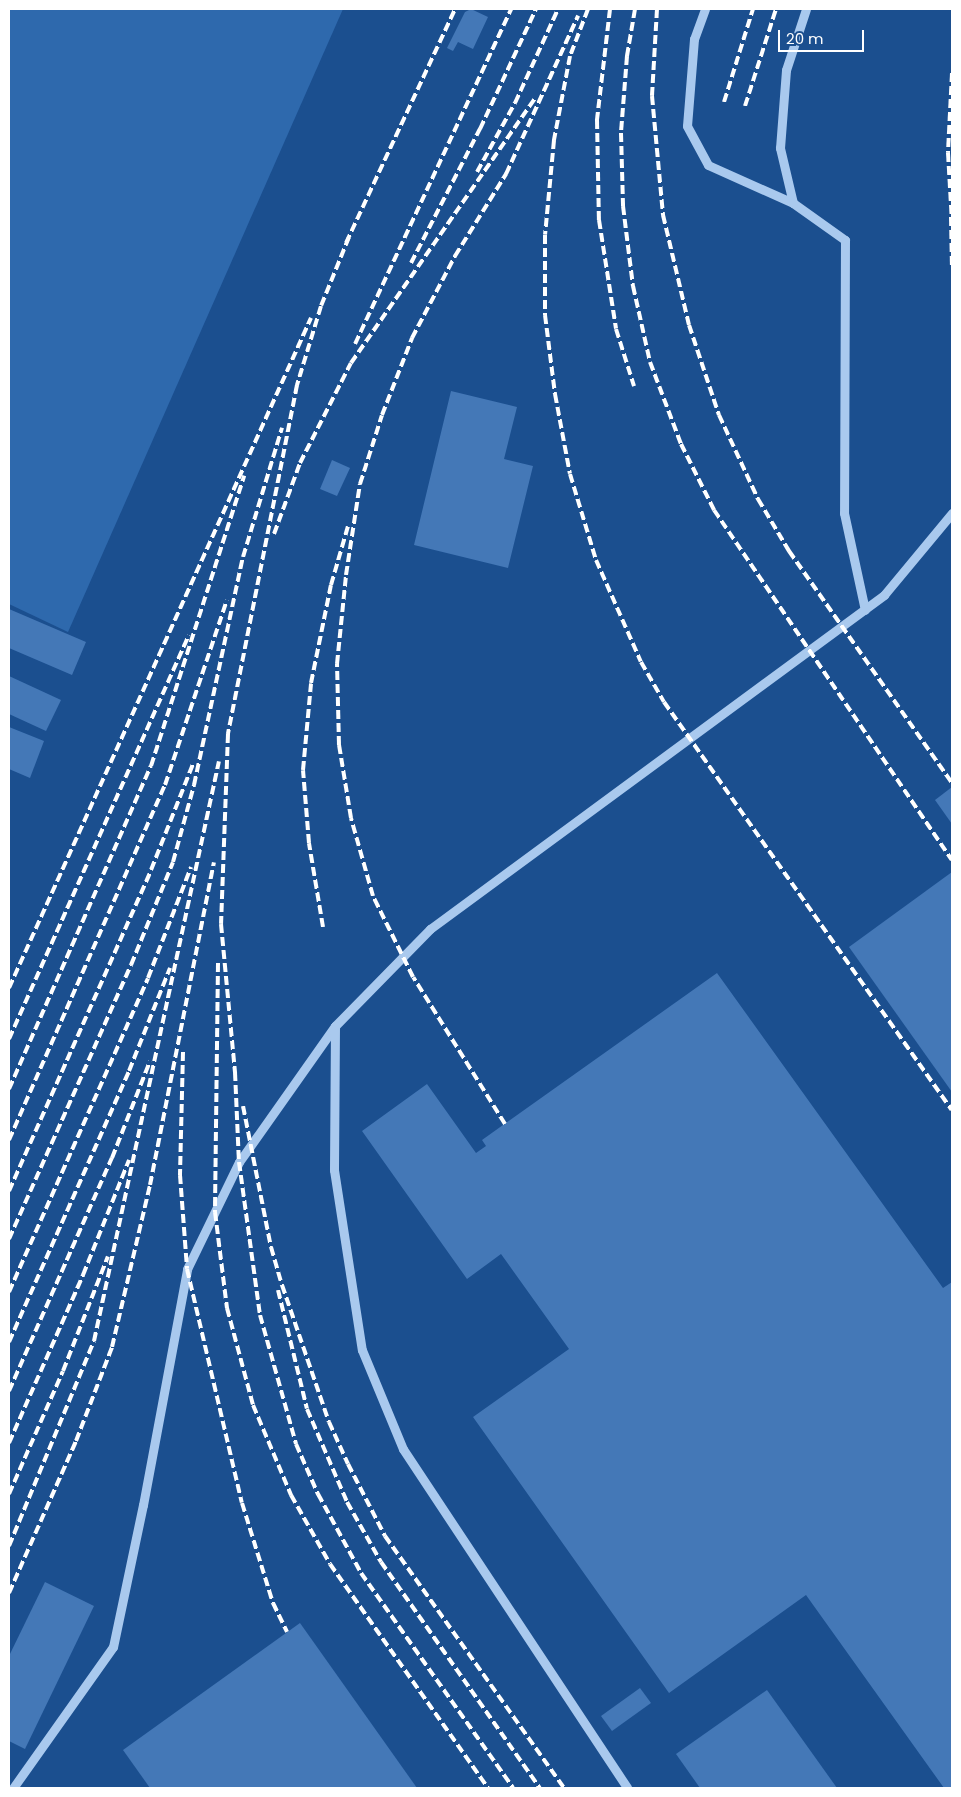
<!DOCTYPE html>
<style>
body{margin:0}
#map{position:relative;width:961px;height:1797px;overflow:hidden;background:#1b4f8f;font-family:Poppins,sans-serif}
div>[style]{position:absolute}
.green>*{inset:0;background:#2e69ad}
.building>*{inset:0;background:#4478b7}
.minor>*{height:9px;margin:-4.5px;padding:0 4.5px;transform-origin:4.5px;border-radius:4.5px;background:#a9c9ee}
.rail>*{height:4px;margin-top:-2px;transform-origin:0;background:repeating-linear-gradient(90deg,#fff 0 9px,transparent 0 13px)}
span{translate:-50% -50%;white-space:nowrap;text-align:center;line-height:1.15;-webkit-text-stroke:4px #1b4f8f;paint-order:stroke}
.frame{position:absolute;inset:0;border:10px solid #fff;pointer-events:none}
.scale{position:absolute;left:778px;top:30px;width:86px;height:22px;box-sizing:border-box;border:2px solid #fff;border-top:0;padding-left:6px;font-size:15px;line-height:18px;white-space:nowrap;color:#fff;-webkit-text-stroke:4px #1b4f8f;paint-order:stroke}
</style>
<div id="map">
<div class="green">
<i style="clip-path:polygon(9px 9px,343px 9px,68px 632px,9px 604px)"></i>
</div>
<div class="building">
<i style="clip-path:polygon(471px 9px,488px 17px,473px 49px,458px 42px,453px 51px,447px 48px,465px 12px)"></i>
<i style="clip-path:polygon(451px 391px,517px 407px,504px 459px,533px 466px,508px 568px,414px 545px)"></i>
<i style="clip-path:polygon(332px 460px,350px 468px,337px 496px,320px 489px)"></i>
<i style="clip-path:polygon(9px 609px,86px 642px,72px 675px,9px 648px)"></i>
<i style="clip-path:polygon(9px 676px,61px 700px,46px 731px,9px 714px)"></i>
<i style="clip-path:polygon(9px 727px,44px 741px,30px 778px,9px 769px)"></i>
<i style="clip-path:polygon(952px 787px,952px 824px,935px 800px)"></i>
<i style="clip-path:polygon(952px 872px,952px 1092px,849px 947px)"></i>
<i style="clip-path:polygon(717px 973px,943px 1288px,952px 1282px,952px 1788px,944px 1788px,806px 1595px,669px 1693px,473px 1417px,569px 1349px,501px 1254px,467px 1279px,362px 1131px,427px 1084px,476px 1153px,486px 1146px,482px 1140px)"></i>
<i style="clip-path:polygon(45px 1582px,94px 1606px,25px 1749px,9px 1741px,9px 1656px)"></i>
<i style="clip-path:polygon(300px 1623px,417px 1788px,150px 1788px,123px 1750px)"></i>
<i style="clip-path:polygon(640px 1688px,651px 1703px,612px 1731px,601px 1716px)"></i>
<i style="clip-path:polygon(767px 1690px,837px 1788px,700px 1788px,676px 1754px)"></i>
</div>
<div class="minor">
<i style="left:705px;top:9px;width:32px;rotate:110deg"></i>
<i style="left:694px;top:39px;width:87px;rotate:94.6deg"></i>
<i style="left:687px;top:126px;width:44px;rotate:61.7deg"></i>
<i style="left:708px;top:165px;width:93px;rotate:24.1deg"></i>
<i style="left:793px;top:203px;width:64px;rotate:35.4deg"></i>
<i style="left:845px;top:240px;width:273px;rotate:90.2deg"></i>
<i style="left:844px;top:513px;width:99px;rotate:77.8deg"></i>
<i style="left:793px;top:203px;width:57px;rotate:-103.3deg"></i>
<i style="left:780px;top:148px;width:78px;rotate:-85.6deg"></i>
<i style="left:786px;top:70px;width:64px;rotate:-71.8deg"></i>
<i style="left:335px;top:1026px;width:136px;rotate:-45.6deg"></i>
<i style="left:430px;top:929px;width:564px;rotate:-36.34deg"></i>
<i style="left:884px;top:595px;width:107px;rotate:-50.3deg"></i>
<i style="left:13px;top:1788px;width:173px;rotate:-54.7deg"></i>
<i style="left:113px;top:1647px;width:145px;rotate:-78.1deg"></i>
<i style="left:143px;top:1505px;width:240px;rotate:-79.4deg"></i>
<i style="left:187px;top:1269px;width:119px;rotate:-64.1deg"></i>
<i style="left:239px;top:1162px;width:166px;rotate:-54.8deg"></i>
<i style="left:335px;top:1026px;width:144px;rotate:90.4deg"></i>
<i style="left:334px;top:1170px;width:182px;rotate:81.2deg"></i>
<i style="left:362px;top:1350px;width:107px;rotate:67.5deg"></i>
<i style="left:403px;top:1449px;width:406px;rotate:56.5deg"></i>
</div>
<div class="rail">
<i style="left:588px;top:9px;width:50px;rotate:111deg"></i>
<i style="left:570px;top:56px;width:86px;rotate:100.8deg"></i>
<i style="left:554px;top:140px;width:95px;rotate:95.4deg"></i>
<i style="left:545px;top:235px;width:80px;rotate:90deg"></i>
<i style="left:545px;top:315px;width:80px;rotate:82.8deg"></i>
<i style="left:555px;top:394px;width:81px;rotate:79.4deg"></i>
<i style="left:570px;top:474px;width:90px;rotate:73.2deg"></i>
<i style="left:596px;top:560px;width:111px;rotate:66.2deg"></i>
<i style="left:641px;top:662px;width:46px;rotate:60.1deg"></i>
<i style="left:664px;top:702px;width:499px;rotate:54.8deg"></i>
<i style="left:610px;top:9px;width:112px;rotate:96.7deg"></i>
<i style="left:597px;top:120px;width:100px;rotate:88.9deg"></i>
<i style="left:599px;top:220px;width:110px;rotate:81.1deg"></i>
<i style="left:616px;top:329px;width:60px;rotate:72.5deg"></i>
<i style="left:635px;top:9px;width:48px;rotate:99.7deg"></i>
<i style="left:627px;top:56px;width:77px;rotate:94.5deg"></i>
<i style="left:621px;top:133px;width:73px;rotate:88.4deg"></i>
<i style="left:623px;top:206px;width:81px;rotate:82.9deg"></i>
<i style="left:633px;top:286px;width:78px;rotate:77.4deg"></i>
<i style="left:650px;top:362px;width:88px;rotate:69.3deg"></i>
<i style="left:681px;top:444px;width:74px;rotate:63.4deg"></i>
<i style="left:714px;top:510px;width:423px;rotate:55.8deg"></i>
<i style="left:657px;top:9px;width:87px;rotate:93.3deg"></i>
<i style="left:652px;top:96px;width:120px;rotate:84.7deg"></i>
<i style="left:663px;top:215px;width:113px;rotate:76.7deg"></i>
<i style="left:689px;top:325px;width:95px;rotate:71.6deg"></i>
<i style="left:719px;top:415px;width:93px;rotate:65.1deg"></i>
<i style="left:758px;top:499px;width:61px;rotate:59.2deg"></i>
<i style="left:789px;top:551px;width:284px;rotate:54.9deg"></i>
<i style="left:952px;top:73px;width:80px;rotate:92.9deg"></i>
<i style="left:948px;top:153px;width:69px;rotate:86.7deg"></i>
<i style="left:724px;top:102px;width:97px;rotate:-72.7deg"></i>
<i style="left:745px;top:106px;width:102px;rotate:-72.3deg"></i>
<i style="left:477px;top:172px;width:79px;rotate:-61.2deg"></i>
<i style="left:515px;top:103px;width:103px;rotate:-65.4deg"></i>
<i style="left:951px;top:217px;width:50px;rotate:88.9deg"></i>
<i style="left:349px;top:237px;width:74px;rotate:112.1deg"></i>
<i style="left:321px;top:306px;width:83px;rotate:106.9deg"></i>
<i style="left:297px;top:385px;width:356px;rotate:101.2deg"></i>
<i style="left:228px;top:734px;width:190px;rotate:92.1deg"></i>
<i style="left:221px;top:924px;width:149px;rotate:84.6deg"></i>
<i style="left:235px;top:1072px;width:90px;rotate:87.5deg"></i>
<i style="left:239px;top:1162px;width:154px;rotate:82.2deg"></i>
<i style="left:260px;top:1315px;width:134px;rotate:74.4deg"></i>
<i style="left:296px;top:1444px;width:55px;rotate:66.3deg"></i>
<i style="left:318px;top:1494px;width:90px;rotate:61.4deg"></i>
<i style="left:361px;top:1573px;width:263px;rotate:54.7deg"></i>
<i style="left:346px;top:243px;width:258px;rotate:-65deg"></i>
<i style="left:411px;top:263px;width:151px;rotate:-62.8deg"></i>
<i style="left:480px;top:129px;width:132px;rotate:-65deg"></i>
<i style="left:355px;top:344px;width:370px;rotate:-65deg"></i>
<i style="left:274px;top:534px;width:76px;rotate:-69.9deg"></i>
<i style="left:300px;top:463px;width:112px;rotate:-63deg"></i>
<i style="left:351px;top:363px;width:323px;rotate:-55.2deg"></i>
<i style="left:323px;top:927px;width:85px;rotate:-99.5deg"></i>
<i style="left:309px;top:843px;width:73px;rotate:-94.7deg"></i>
<i style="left:303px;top:770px;width:87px;rotate:-84.7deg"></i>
<i style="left:311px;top:683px;width:100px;rotate:-78.5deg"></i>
<i style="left:331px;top:585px;width:61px;rotate:-73.9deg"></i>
<i style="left:218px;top:963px;width:249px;rotate:90.7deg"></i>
<i style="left:215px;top:1212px;width:97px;rotate:82.9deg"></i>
<i style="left:227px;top:1308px;width:100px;rotate:75deg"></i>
<i style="left:253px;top:1405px;width:98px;rotate:67.1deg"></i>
<i style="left:291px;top:1495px;width:79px;rotate:60.5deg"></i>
<i style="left:330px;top:1564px;width:274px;rotate:54.8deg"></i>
<i style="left:9px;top:988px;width:735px;rotate:-65.74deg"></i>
<i style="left:9px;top:1039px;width:442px;rotate:-66deg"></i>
<i style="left:183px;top:1052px;width:123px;rotate:91.4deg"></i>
<i style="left:180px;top:1175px;width:94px;rotate:85.7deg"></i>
<i style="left:187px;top:1269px;width:240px;rotate:76.8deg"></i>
<i style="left:242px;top:1503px;width:105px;rotate:72.8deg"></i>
<i style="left:273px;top:1603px;width:32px;rotate:64deg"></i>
<i style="left:9px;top:1089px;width:353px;rotate:-66.3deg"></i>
<i style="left:151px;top:766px;width:305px;rotate:-72.2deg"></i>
<i style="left:243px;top:1106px;width:144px;rotate:78.8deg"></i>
<i style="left:271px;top:1247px;width:40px;rotate:74deg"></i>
<i style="left:282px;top:1285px;width:145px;rotate:71.1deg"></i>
<i style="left:329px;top:1422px;width:46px;rotate:65.7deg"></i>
<i style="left:348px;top:1464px;width:81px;rotate:62.8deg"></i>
<i style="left:385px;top:1536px;width:309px;rotate:54.6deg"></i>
<i style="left:505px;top:1124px;width:173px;rotate:-122deg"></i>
<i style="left:413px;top:977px;width:90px;rotate:-116.3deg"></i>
<i style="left:373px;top:896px;width:81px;rotate:-105.8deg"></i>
<i style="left:351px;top:818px;width:74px;rotate:-99.3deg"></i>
<i style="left:339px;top:745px;width:81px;rotate:-91.4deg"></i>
<i style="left:337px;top:664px;width:89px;rotate:-84.2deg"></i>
<i style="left:346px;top:575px;width:92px;rotate:-81.3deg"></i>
<i style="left:360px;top:484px;width:72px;rotate:-72.3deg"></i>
<i style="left:382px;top:415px;width:83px;rotate:-68.7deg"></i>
<i style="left:412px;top:338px;width:93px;rotate:-62.3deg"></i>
<i style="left:455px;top:256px;width:97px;rotate:-58.1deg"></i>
<i style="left:506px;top:174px;width:174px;rotate:-65.5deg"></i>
<i style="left:9px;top:1140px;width:388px;rotate:-66.3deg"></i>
<i style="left:165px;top:785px;width:195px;rotate:-71.5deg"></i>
<i style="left:9px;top:1191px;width:351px;rotate:-66.1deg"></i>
<i style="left:151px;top:870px;width:114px;rotate:-68.4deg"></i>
<i style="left:9px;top:1239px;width:300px;rotate:-66deg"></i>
<i style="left:131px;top:965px;width:111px;rotate:-67.8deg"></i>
<i style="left:173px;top:862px;width:80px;rotate:-74.7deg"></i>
<i style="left:194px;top:785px;width:233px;rotate:-77.9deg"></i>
<i style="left:243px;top:557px;width:135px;rotate:-73.2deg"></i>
<i style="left:278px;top:1290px;width:122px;rotate:76.3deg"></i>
<i style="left:307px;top:1409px;width:101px;rotate:66.7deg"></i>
<i style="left:347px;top:1502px;width:69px;rotate:60.5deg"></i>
<i style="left:381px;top:1562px;width:276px;rotate:54.9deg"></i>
<i style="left:9px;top:1292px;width:343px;rotate:-66.1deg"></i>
<i style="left:148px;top:978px;width:119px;rotate:-68.8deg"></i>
<i style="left:9px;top:1342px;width:296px;rotate:-66.1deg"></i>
<i style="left:129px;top:1071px;width:111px;rotate:-68.3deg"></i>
<i style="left:9px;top:1391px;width:255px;rotate:-66.2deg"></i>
<i style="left:112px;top:1158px;width:104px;rotate:-68.6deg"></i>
<i style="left:9px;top:1443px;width:184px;rotate:-66.2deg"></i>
<i style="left:83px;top:1275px;width:124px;rotate:-68.2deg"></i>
<i style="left:9px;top:1494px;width:134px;rotate:-66.3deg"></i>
<i style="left:63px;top:1371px;width:123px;rotate:-68.6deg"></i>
<i style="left:9px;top:1546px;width:222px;rotate:-67.5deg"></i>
<i style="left:94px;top:1341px;width:593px;rotate:-77.84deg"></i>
<i style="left:9px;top:1593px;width:166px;rotate:-66.2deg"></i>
<i style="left:76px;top:1441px;width:101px;rotate:-69deg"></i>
<i style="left:112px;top:1347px;width:166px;rotate:-76.8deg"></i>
<i style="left:150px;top:1185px;width:329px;rotate:-78.8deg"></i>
</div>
<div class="frame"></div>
<div class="scale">20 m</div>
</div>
